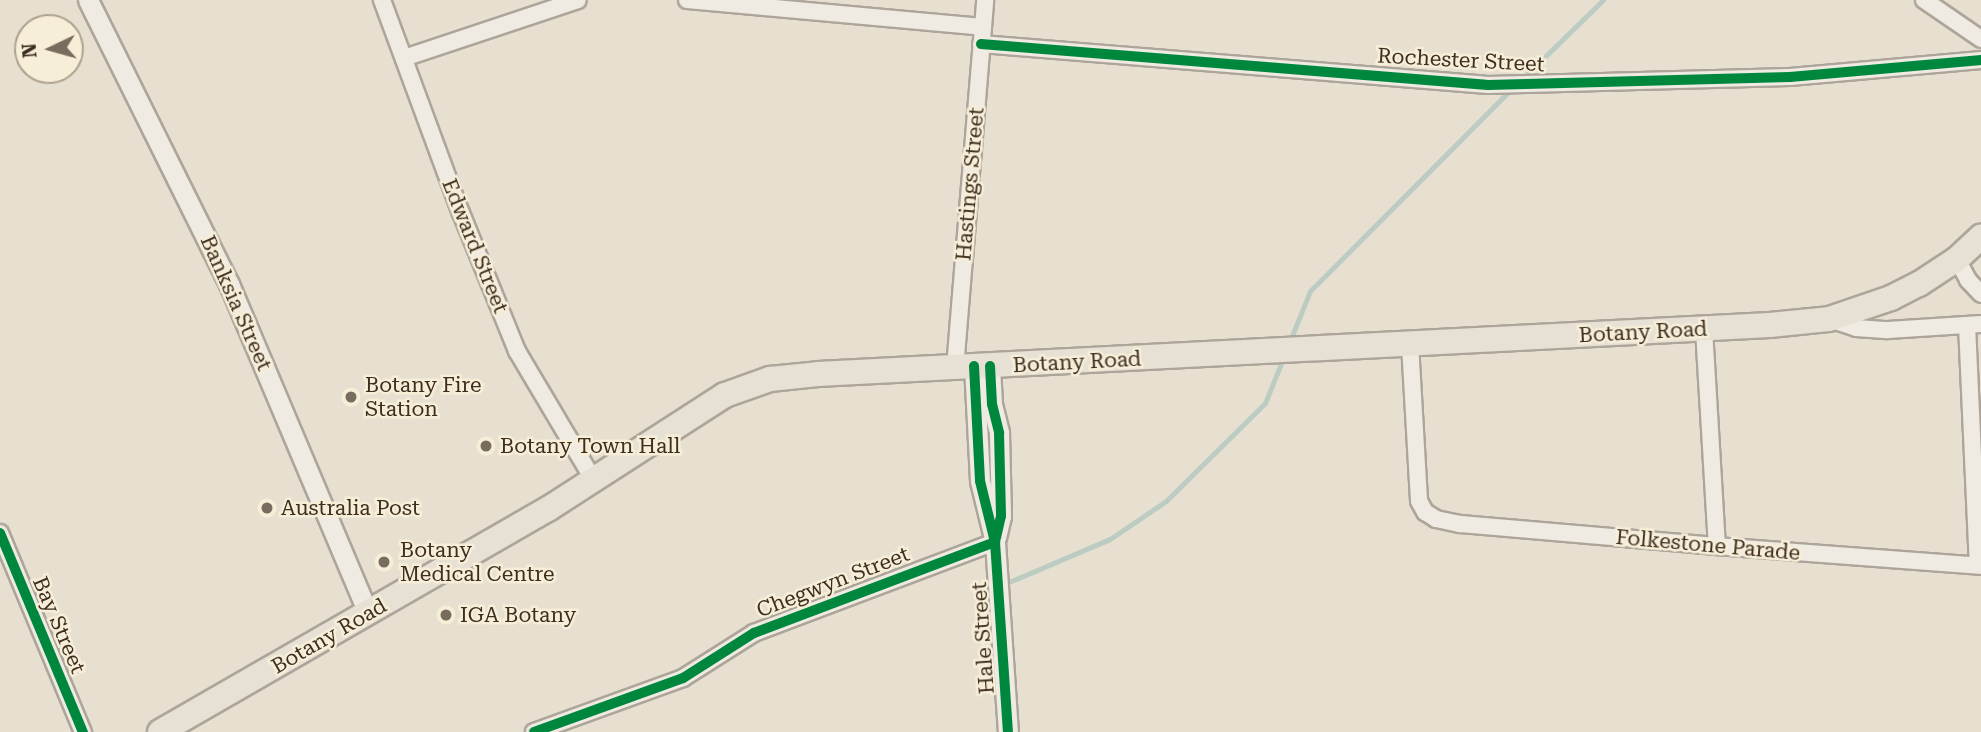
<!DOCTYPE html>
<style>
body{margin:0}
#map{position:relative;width:1981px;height:732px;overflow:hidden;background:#e7e0d1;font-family:"Roboto Serif",serif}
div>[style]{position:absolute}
.stream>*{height:5px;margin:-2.5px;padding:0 2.5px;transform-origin:2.5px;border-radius:2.5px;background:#bcccc2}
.roads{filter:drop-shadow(2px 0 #ada599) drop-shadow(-2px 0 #ada599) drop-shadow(0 2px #ada599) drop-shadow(0 -2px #ada599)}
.minor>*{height:16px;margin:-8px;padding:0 8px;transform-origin:8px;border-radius:8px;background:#efebe3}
.tertiary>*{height:19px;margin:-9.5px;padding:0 9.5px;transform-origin:9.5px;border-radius:9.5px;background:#efebe3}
.primary>*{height:24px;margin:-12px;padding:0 12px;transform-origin:12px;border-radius:12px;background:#e6e1d4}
.cycleway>*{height:10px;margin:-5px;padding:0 5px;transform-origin:5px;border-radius:5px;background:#00873e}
.dots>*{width:19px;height:19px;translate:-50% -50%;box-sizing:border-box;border:4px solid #f7eed8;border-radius:50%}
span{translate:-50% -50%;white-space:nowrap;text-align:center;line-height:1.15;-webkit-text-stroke:5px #f7eed8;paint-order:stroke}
.street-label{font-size:21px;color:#3d2e20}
.poi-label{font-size:21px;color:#3d2e20}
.left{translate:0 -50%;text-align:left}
.north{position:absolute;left:14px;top:14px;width:70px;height:70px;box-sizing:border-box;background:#f7eed8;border:2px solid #ada18e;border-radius:50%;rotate:265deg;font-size:19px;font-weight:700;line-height:28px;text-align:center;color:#3d2e20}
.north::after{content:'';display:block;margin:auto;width:24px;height:32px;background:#786c5e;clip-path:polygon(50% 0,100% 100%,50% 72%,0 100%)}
</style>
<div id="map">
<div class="stream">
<i style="left:1520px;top:81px;width:116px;rotate:-44.3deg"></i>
<i style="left:1289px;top:343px;width:56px;rotate:-68deg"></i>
<i style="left:1310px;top:291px;width:288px;rotate:-45.1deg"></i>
<i style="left:1002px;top:585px;width:117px;rotate:-23.1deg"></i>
<i style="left:1110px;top:539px;width:68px;rotate:-34.2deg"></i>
<i style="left:1166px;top:501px;width:139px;rotate:-44.7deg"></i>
<i style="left:1265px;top:403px;width:51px;rotate:-68deg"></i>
<i style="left:978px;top:595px;width:16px;rotate:-22deg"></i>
</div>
<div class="roads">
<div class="minor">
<i style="left:382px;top:0;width:227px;rotate:69.7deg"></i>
<i style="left:461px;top:213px;width:149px;rotate:67.9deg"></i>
<i style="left:517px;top:351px;width:149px;rotate:59.3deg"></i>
<i style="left:687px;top:0;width:297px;rotate:5.2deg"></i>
<i style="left:1924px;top:0;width:69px;rotate:34.4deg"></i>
<i style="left:981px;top:44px;width:509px;rotate:4.62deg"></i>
<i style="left:1488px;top:85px;width:302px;rotate:-1.5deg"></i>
<i style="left:1790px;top:77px;width:192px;rotate:-5.1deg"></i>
<i style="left:404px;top:58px;width:183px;rotate:-18.4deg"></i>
<i style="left:1957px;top:259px;width:24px;rotate:62deg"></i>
<i style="left:1968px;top:280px;width:19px;rotate:47deg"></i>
<i style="left:1829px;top:319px;width:28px;rotate:18deg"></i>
<i style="left:1856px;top:328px;width:32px;rotate:4deg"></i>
<i style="left:1888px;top:330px;width:93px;rotate:-3.7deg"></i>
<i style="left:1967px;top:325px;width:240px;rotate:87.4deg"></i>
<i style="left:1704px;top:329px;width:217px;rotate:86.6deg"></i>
<i style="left:1410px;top:344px;width:157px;rotate:86.7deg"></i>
<i style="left:1419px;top:501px;width:13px;rotate:61deg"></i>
<i style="left:1425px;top:512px;width:13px;rotate:32deg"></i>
<i style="left:1436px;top:519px;width:25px;rotate:12deg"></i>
<i style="left:1460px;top:524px;width:258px;rotate:4.9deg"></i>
<i style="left:1717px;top:546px;width:265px;rotate:4.3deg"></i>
<i style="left:955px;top:368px;width:369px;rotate:-85.3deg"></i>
<i style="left:0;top:533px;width:216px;rotate:67.4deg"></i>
<i style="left:534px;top:732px;width:158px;rotate:-19.9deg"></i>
<i style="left:683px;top:678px;width:84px;rotate:-32.4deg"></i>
<i style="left:754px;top:633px;width:258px;rotate:-20.7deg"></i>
</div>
<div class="tertiary">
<i style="left:88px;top:0;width:317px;rotate:63.6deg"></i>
<i style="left:229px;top:284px;width:357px;rotate:67.1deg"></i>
<i style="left:974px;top:366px;width:115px;rotate:87deg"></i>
<i style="left:980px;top:481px;width:63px;rotate:76.2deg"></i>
<i style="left:995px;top:542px;width:190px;rotate:86.1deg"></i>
<i style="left:990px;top:366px;width:38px;rotate:87deg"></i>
<i style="left:992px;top:404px;width:30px;rotate:76deg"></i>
<i style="left:999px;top:433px;width:83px;rotate:88.6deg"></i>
<i style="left:1001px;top:516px;width:22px;rotate:103deg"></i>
</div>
<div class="primary">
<i style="left:160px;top:732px;width:448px;rotate:-29.9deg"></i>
<i style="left:548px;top:509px;width:211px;rotate:-32.8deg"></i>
<i style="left:725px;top:395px;width:48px;rotate:-19.6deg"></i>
<i style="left:770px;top:379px;width:48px;rotate:-5.9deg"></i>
<i style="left:818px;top:374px;width:953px;rotate:-2.95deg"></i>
<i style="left:1770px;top:325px;width:59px;rotate:-5.8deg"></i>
<i style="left:1829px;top:319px;width:65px;rotate:-18.7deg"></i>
<i style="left:1891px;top:298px;width:31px;rotate:-27deg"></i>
<i style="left:1919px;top:284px;width:45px;rotate:-33.3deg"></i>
<i style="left:1957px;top:259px;width:33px;rotate:-43deg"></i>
</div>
</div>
<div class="cycleway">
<i style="left:981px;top:44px;width:509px;rotate:4.62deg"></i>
<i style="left:1488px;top:85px;width:302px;rotate:-1.5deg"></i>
<i style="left:1790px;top:77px;width:192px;rotate:-5.1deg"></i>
<i style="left:974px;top:366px;width:115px;rotate:87deg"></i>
<i style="left:980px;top:481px;width:63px;rotate:76.2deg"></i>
<i style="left:995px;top:542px;width:190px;rotate:86.1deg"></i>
<i style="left:990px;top:366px;width:38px;rotate:87deg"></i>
<i style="left:992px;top:404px;width:30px;rotate:76deg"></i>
<i style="left:999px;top:433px;width:83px;rotate:88.6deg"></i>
<i style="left:1001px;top:516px;width:23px;rotate:103deg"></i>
<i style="left:0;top:533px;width:216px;rotate:67.4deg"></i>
<i style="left:534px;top:732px;width:158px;rotate:-19.9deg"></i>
<i style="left:683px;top:678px;width:84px;rotate:-32.4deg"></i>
<i style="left:754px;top:633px;width:258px;rotate:-20.7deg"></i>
</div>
<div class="dots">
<i style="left:351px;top:397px;background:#786c5e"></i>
<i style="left:486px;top:446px;background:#786c5e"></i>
<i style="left:267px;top:508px;background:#786c5e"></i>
<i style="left:384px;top:562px;background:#786c5e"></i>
<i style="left:446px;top:615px;background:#786c5e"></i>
</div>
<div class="street-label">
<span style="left:1461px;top:60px;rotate:3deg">Rochester Street</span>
<span style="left:970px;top:184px;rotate:-85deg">Hastings Street</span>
<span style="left:475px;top:246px;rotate:68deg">Edward Street</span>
<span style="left:236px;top:303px;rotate:66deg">Banksia Street</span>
<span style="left:1643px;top:332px;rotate:-3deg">Botany Road</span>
<span style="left:1077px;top:362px;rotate:-3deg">Botany Road</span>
<span style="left:1708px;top:545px;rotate:5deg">Folkestone Parade</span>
<span style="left:833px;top:582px;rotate:-21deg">Chegwyn Street</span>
<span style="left:59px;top:625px;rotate:67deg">Bay Street</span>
<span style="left:329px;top:636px;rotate:-30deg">Botany Road</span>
<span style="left:983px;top:638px;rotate:-94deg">Hale Street</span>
</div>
<div class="poi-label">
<span class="left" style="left:365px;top:397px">Botany Fire<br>Station</span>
<span class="left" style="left:500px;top:446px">Botany Town Hall</span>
<span class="left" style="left:281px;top:508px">Australia Post</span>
<span class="left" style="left:400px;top:562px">Botany<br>Medical Centre</span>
<span class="left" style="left:460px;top:615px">IGA Botany</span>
</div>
<div class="north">N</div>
</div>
